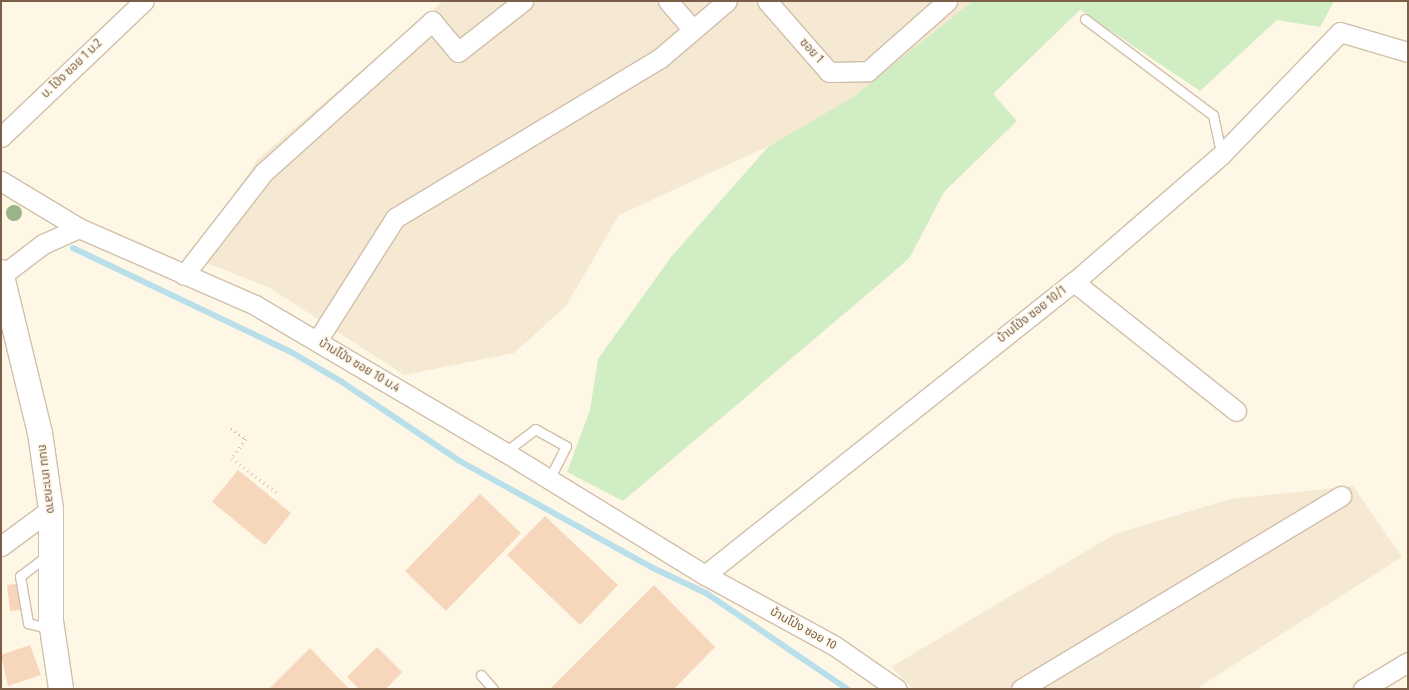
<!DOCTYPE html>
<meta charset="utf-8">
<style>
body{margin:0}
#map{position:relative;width:1409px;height:690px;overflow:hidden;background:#fef7e6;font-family:"Fira Sans Condensed","Noto Sans Thai",sans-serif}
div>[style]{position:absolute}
.residential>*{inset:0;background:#f6e9d4}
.green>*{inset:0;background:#d1edc3}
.stream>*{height:6px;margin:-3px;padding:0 3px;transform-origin:3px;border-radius:3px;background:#b9dfea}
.building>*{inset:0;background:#f6d7bc}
.path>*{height:3px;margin-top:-1.5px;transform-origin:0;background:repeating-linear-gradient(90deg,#dbba9e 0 1px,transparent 0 5px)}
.roads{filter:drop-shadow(1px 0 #d1bfab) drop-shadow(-1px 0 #d1bfab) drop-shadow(0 1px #d1bfab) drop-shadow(0 -1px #d1bfab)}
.service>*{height:9px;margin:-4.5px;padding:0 4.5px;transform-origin:4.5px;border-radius:4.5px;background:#fff}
.minor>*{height:19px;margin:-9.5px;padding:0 9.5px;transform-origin:9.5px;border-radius:9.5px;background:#fff}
.tertiary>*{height:24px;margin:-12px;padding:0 12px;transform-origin:12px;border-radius:12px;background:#fff}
.trees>*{width:16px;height:16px;margin:-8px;border-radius:50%;background:#9bb388}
span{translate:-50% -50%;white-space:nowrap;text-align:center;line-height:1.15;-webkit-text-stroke:4px #fffaee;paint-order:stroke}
.street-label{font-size:12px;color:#7a5e48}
.frame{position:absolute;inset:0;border:2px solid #7a5e48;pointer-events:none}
</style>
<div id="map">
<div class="residential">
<i style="clip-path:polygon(443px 1px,974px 1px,860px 104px,619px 215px,566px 306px,514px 353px,404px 375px,270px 288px,191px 257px,258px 159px)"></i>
<i style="clip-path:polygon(1353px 486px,1402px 557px,1196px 689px,913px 689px,891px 667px,1115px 534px,1230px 499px)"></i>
</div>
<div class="green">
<i style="clip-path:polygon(973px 1px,1334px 1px,1320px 27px,1277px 20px,1200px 91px,1080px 10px,993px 94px,1017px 121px,944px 192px,910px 257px,890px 275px,623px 501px,567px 472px,590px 410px,598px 359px,671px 257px,768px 147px,853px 97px)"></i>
</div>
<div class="stream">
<i style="left:73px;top:248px;width:242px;rotate:25.5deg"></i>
<i style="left:291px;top:352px;width:59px;rotate:30.5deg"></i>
<i style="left:342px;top:382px;width:140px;rotate:33.9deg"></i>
<i style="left:458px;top:460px;width:223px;rotate:29deg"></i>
<i style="left:653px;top:568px;width:59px;rotate:25.3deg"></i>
<i style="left:706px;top:593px;width:171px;rotate:34.2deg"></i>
</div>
<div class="building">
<i style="clip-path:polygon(238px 470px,291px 513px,265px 545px,212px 502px)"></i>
<i style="clip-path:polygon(480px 494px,521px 533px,446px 611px,405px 571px)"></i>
<i style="clip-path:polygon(545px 516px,618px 585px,580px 625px,507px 555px)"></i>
<i style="clip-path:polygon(25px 583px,27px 609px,10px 611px,7px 585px)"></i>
<i style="clip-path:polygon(654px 585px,715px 647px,674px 689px,550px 689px)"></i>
<i style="clip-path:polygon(30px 645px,41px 675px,8px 686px,1px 655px)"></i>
<i style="clip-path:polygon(377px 647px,402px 672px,386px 689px,359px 689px,347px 677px)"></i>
<i style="clip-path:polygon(310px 648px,349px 689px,269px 689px)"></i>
</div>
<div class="path">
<i style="left:231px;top:428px;width:19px;rotate:36deg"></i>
<i style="left:246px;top:439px;width:24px;rotate:126deg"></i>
<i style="left:232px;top:458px;width:58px;rotate:37.3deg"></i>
</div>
<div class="roads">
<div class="service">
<i style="left:1085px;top:19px;width:160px;rotate:36.9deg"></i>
<i style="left:1213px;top:115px;width:40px;rotate:78deg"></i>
<i style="left:505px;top:452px;width:38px;rotate:-37deg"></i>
<i style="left:535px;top:429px;width:35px;rotate:29deg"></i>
<i style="left:566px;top:446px;width:38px;rotate:117deg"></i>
<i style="left:48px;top:555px;width:35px;rotate:143deg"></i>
<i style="left:20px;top:576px;width:48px;rotate:80.3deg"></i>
<i style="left:28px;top:623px;width:24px;rotate:15deg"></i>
<i style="left:481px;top:675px;width:18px;rotate:49deg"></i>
</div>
<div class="minor">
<i style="left:668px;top:1px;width:38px;rotate:49deg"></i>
<i style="left:767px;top:1px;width:94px;rotate:48.9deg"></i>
<i style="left:829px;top:72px;width:39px;rotate:-1deg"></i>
<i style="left:868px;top:71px;width:106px;rotate:-41.5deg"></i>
<i style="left:1px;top:137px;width:197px;rotate:-43.6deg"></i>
<i style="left:1px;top:181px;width:91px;rotate:31.1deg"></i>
<i style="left:79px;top:228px;width:192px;rotate:23.6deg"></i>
<i style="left:255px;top:305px;width:290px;rotate:30.5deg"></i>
<i style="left:505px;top:452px;width:235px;rotate:31.6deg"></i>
<i style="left:705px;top:575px;width:148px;rotate:28.6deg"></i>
<i style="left:835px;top:646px;width:75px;rotate:34.7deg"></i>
<i style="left:184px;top:275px;width:130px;rotate:-52.2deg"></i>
<i style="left:264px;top:172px;width:226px;rotate:-41.9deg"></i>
<i style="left:432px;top:21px;width:40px;rotate:50deg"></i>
<i style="left:458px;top:52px;width:83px;rotate:-38.1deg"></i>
<i style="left:1px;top:276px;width:53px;rotate:-37.3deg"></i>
<i style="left:43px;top:244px;width:39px;rotate:-24deg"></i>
<i style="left:1074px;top:282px;width:207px;rotate:38.5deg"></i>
<i style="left:317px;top:341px;width:146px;rotate:-57.6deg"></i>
<i style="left:395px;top:218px;width:308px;rotate:-31.1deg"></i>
<i style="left:659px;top:59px;width:89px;rotate:-40.5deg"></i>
<i style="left:1px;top:546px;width:62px;rotate:-36.5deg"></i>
<i style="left:705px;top:575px;width:471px;rotate:-38.5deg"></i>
<i style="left:1074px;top:282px;width:194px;rotate:-40.8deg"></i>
<i style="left:1221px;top:155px;width:171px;rotate:-45.9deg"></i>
<i style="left:1340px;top:32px;width:71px;rotate:16.4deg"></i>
<i style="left:1021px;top:689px;width:374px;rotate:-31.1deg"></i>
<i style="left:1363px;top:689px;width:52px;rotate:-31deg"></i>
</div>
<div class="tertiary">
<i style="left:1px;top:272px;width:166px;rotate:76.4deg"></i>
<i style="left:40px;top:433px;width:77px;rotate:81.8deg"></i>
<i style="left:51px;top:509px;width:112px;rotate:90deg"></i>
<i style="left:51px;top:621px;width:69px;rotate:81.6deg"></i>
</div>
</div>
<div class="trees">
<i style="left:14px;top:213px"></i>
</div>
<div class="street-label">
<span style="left:811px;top:51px;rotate:48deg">ซอย 1</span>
<span style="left:72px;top:69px;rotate:-44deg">บ. โป่ง ซอย 1 ม.2</span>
<span style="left:1032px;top:315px;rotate:-38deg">บ้านโป่ง ซอย 10/1</span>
<span style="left:359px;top:366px;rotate:31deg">บ้านโป่ง ซอย 10 ม.4</span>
<span style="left:46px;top:479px;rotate:83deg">ถนน เกาะกลาง</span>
<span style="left:803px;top:629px;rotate:29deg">บ้านโป่ง ซอย 10</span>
</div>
<div class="frame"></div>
</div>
